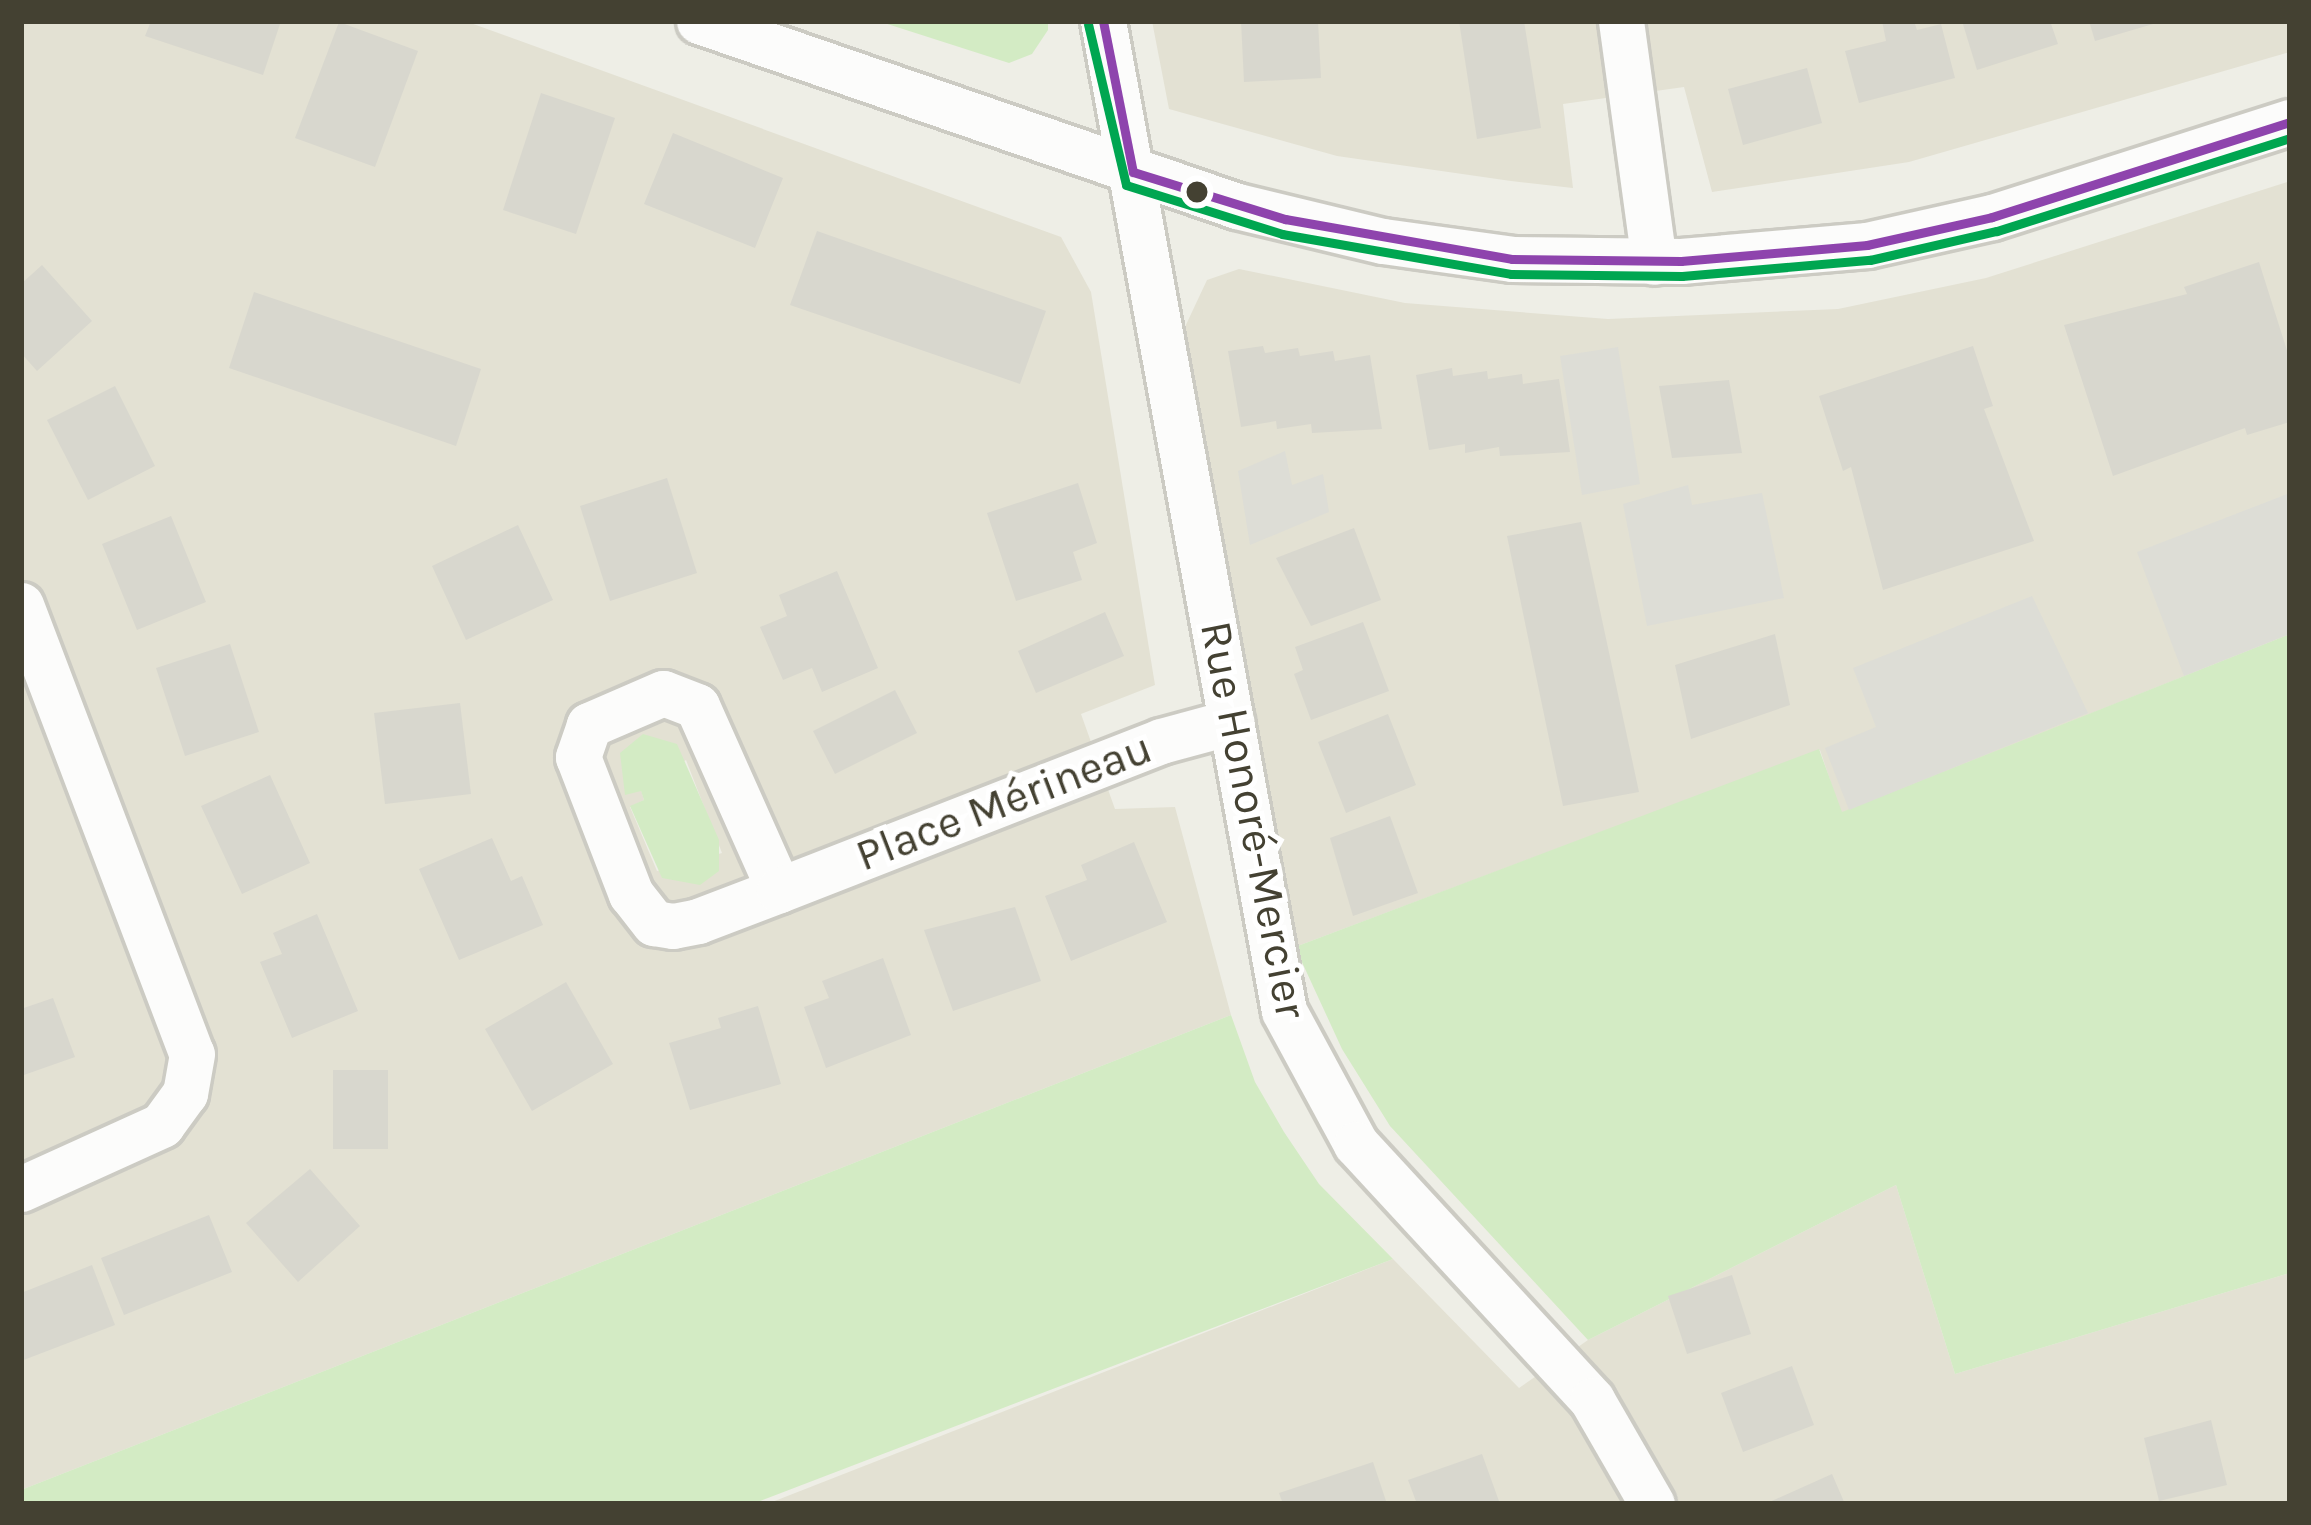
<!DOCTYPE html>
<meta charset="utf-8">
<style>
body{margin:0}
#map{position:relative;width:2311px;height:1525px;overflow:hidden;background:#eeeee6;font-family:Karla,sans-serif}
div>[style]{position:absolute}
.residential>*{inset:0;background:#e3e1d3}
.green>*{inset:0;background:#d3ebc4}
.parking>*{inset:0;background:#ddddd6}
.building>*{inset:0;background:#d8d7ce}
.roads{filter:drop-shadow(3px 0 #cccbc3) drop-shadow(-3px 0 #cccbc3) drop-shadow(0 3px #cccbc3) drop-shadow(0 -3px #cccbc3)}
.minor>*{height:45px;margin:-22.5px;padding:0 22.5px;transform-origin:22.5px;border-radius:22.5px;background:#fcfcfb}
.bus-1>*{height:9px;margin:-4.5px;padding:0 4.5px;transform-origin:4.5px;border-radius:4.5px;background:#8e44ad}
.bus-2>*{height:9px;margin:-4.5px;padding:0 4.5px;transform-origin:4.5px;border-radius:4.5px;background:#00a651}
.dots>*{width:33px;height:33px;translate:-50% -50%;box-sizing:border-box;border:6px solid #fff;border-radius:50%}
span{translate:-50% -50%;white-space:nowrap;text-align:center;line-height:1.15;-webkit-text-stroke:10px #fff;paint-order:stroke}
.street-label{font-size:45px;color:#444132}
.frame{position:absolute;inset:0;border:24px solid #444132;pointer-events:none}
</style>
<div id="map">
<div class="residential">
<i style="clip-path:polygon(evenodd,21px 21px,465px 21px,1061px 237px,1091px 292px,1155px 685px,1081px 714px,1115px 809px,1175px 807px,1231px 1015px,21px 1490px,21px 21px,686px 760px,722px 853px,657px 871px,630px 807px,644px 800px,641px 790px,686px 760px)"></i>
<i style="clip-path:polygon(1152px 21px,2290px 21px,2290px 52px,1909px 162px,1712px 192px,1684px 87px,1563px 104px,1573px 188px,1511px 181px,1337px 156px,1169px 109px)"></i>
<i style="clip-path:polygon(2290px 181px,2290px 634px,1849px 810px,1841px 813px,1820px 750px,1295px 947px,1184px 329px,1207px 280px,1239px 269px,1405px 303px,1608px 319px,1838px 309px,1986px 278px)"></i>
<i style="clip-path:polygon(1896px 1185px,1955px 1374px,2290px 1273px,2290px 1504px,767px 1504px,1393px 1259px,1519px 1388px,1588px 1340px)"></i>
</div>
<div class="green">
<i style="clip-path:polygon(878px 21px,1048px 21px,1048px 30px,1032px 54px,1009px 63px)"></i>
<i style="clip-path:polygon(2290px 634px,2290px 1273px,1955px 1374px,1896px 1185px,1588px 1340px,1390px 1126px,1342px 1049px,1295px 947px,1819px 749px,1842px 812px)"></i>
<i style="clip-path:polygon(643px 734px,677px 744px,719px 840px,719px 871px,700px 885px,662px 878px,630px 806px,644px 800px,641px 791px,625px 795px,620px 753px)"></i>
<i style="clip-path:polygon(1231px 1015px,1255px 1082px,1284px 1132px,1319px 1184px,1393px 1259px,752px 1504px,21px 1504px,21px 1490px)"></i>
</div>
<div class="parking">
<i style="clip-path:polygon(1618px 347px,1640px 484px,1582px 495px,1560px 356px)"></i>
<i style="clip-path:polygon(1285px 451px,1292px 485px,1323px 474px,1329px 512px,1250px 545px,1238px 471px)"></i>
<i style="clip-path:polygon(1688px 485px,1692px 505px,1762px 493px,1784px 598px,1647px 626px,1623px 504px)"></i>
<i style="clip-path:polygon(2290px 493px,2290px 634px,2184px 676px,2137px 552px)"></i>
<i style="clip-path:polygon(2032px 596px,2088px 713px,1849px 810px,1825px 748px,1876px 727px,1853px 668px)"></i>
</div>
<div class="building">
<i style="clip-path:polygon(151px 21px,281px 21px,263px 75px,145px 36px)"></i>
<i style="clip-path:polygon(1241px 21px,1318px 21px,1321px 78px,1244px 82px)"></i>
<i style="clip-path:polygon(1459px 21px,1524px 21px,1541px 128px,1477px 139px)"></i>
<i style="clip-path:polygon(1882px 21px,1914px 21px,1917px 30px,1941px 24px,1955px 78px,1859px 103px,1845px 51px,1886px 41px)"></i>
<i style="clip-path:polygon(1962px 21px,2050px 21px,2058px 44px,1977px 70px)"></i>
<i style="clip-path:polygon(2089px 21px,2160px 21px,2160px 22px,2095px 41px)"></i>
<i style="clip-path:polygon(339px 22px,418px 51px,375px 167px,295px 138px)"></i>
<i style="clip-path:polygon(1807px 68px,1822px 123px,1743px 145px,1728px 89px)"></i>
<i style="clip-path:polygon(541px 93px,615px 118px,576px 234px,503px 210px)"></i>
<i style="clip-path:polygon(673px 133px,783px 178px,755px 248px,644px 204px)"></i>
<i style="clip-path:polygon(817px 231px,1046px 311px,1020px 384px,790px 305px)"></i>
<i style="clip-path:polygon(2259px 262px,2290px 360px,2290px 422px,2247px 435px,2245px 428px,2113px 476px,2064px 325px,2187px 294px,2184px 287px)"></i>
<i style="clip-path:polygon(42px 265px,92px 321px,37px 371px,21px 353px,21px 284px)"></i>
<i style="clip-path:polygon(254px 292px,481px 369px,456px 446px,229px 368px)"></i>
<i style="clip-path:polygon(1263px 346px,1265px 353px,1298px 348px,1300px 356px,1333px 351px,1335px 361px,1370px 355px,1382px 429px,1312px 433px,1311px 424px,1277px 429px,1276px 421px,1241px 427px,1228px 351px)"></i>
<i style="clip-path:polygon(1973px 346px,1993px 406px,1984px 409px,2034px 541px,1883px 590px,1851px 467px,1843px 471px,1819px 396px)"></i>
<i style="clip-path:polygon(1452px 368px,1453px 376px,1487px 371px,1488px 379px,1522px 374px,1523px 384px,1559px 379px,1570px 452px,1500px 456px,1499px 447px,1465px 453px,1465px 444px,1429px 450px,1416px 375px)"></i>
<i style="clip-path:polygon(1729px 380px,1742px 453px,1672px 458px,1659px 386px)"></i>
<i style="clip-path:polygon(115px 386px,155px 466px,88px 500px,47px 420px)"></i>
<i style="clip-path:polygon(667px 478px,697px 573px,610px 601px,580px 506px)"></i>
<i style="clip-path:polygon(1078px 483px,1097px 543px,1073px 552px,1082px 580px,1016px 601px,987px 513px)"></i>
<i style="clip-path:polygon(171px 516px,206px 602px,137px 630px,102px 544px)"></i>
<i style="clip-path:polygon(1581px 522px,1639px 792px,1563px 806px,1507px 536px)"></i>
<i style="clip-path:polygon(518px 525px,553px 600px,466px 640px,432px 566px)"></i>
<i style="clip-path:polygon(1354px 528px,1381px 600px,1311px 626px,1276px 558px)"></i>
<i style="clip-path:polygon(837px 571px,878px 668px,822px 692px,812px 668px,783px 680px,760px 627px,787px 616px,779px 595px)"></i>
<i style="clip-path:polygon(1105px 612px,1124px 656px,1036px 693px,1018px 651px)"></i>
<i style="clip-path:polygon(1363px 622px,1389px 691px,1311px 720px,1294px 674px,1303px 670px,1295px 647px)"></i>
<i style="clip-path:polygon(1775px 634px,1790px 705px,1691px 739px,1675px 665px)"></i>
<i style="clip-path:polygon(230px 644px,259px 732px,185px 756px,156px 668px)"></i>
<i style="clip-path:polygon(895px 690px,917px 733px,835px 774px,813px 731px)"></i>
<i style="clip-path:polygon(460px 703px,471px 794px,385px 804px,374px 713px)"></i>
<i style="clip-path:polygon(1388px 714px,1416px 785px,1346px 813px,1318px 742px)"></i>
<i style="clip-path:polygon(270px 775px,310px 863px,242px 894px,201px 806px)"></i>
<i style="clip-path:polygon(1390px 816px,1418px 893px,1353px 916px,1330px 838px)"></i>
<i style="clip-path:polygon(492px 838px,511px 881px,522px 876px,543px 925px,459px 960px,419px 869px)"></i>
<i style="clip-path:polygon(1134px 842px,1167px 922px,1071px 961px,1045px 896px,1087px 880px,1081px 865px)"></i>
<i style="clip-path:polygon(1015px 907px,1041px 981px,953px 1011px,924px 930px)"></i>
<i style="clip-path:polygon(317px 914px,358px 1011px,292px 1038px,260px 962px,282px 954px,273px 933px)"></i>
<i style="clip-path:polygon(883px 958px,911px 1035px,826px 1068px,804px 1007px,829px 998px,822px 981px)"></i>
<i style="clip-path:polygon(566px 982px,613px 1064px,532px 1111px,485px 1029px)"></i>
<i style="clip-path:polygon(53px 998px,75px 1057px,21px 1076px,21px 1009px)"></i>
<i style="clip-path:polygon(758px 1006px,781px 1084px,690px 1110px,669px 1043px,721px 1028px,718px 1018px)"></i>
<i style="clip-path:polygon(333px 1070px,388px 1070px,388px 1149px,333px 1149px)"></i>
<i style="clip-path:polygon(310px 1169px,360px 1226px,298px 1282px,246px 1223px)"></i>
<i style="clip-path:polygon(209px 1215px,232px 1272px,124px 1315px,101px 1258px)"></i>
<i style="clip-path:polygon(92px 1265px,115px 1325px,21px 1361px,21px 1293px)"></i>
<i style="clip-path:polygon(1732px 1275px,1751px 1334px,1687px 1354px,1668px 1296px)"></i>
<i style="clip-path:polygon(1792px 1366px,1814px 1425px,1743px 1452px,1721px 1393px)"></i>
<i style="clip-path:polygon(2211px 1420px,2227px 1485px,2159px 1501px,2144px 1438px)"></i>
<i style="clip-path:polygon(1482px 1454px,1500px 1504px,1417px 1504px,1408px 1480px)"></i>
<i style="clip-path:polygon(1373px 1462px,1387px 1504px,1283px 1504px,1279px 1493px)"></i>
<i style="clip-path:polygon(1832px 1474px,1845px 1504px,1765px 1504px)"></i>
</div>
<div class="roads">
<div class="minor">
<i style="left:699px;top:21px;width:569px;rotate:18.98deg"></i>
<i style="left:1237px;top:206px;width:150px;rotate:13.5deg"></i>
<i style="left:1383px;top:241px;width:130px;rotate:7.9deg"></i>
<i style="left:1512px;top:259px;width:169px;rotate:0.7deg"></i>
<i style="left:1681px;top:261px;width:187px;rotate:-4.9deg"></i>
<i style="left:1867px;top:245px;width:128px;rotate:-12.6deg"></i>
<i style="left:1992px;top:217px;width:313px;rotate:-17.7deg"></i>
<i style="left:1103px;top:21px;width:1006px;rotate:79.64deg"></i>
<i style="left:1284px;top:1011px;width:151px;rotate:61.6deg"></i>
<i style="left:1356px;top:1144px;width:348px;rotate:47.3deg"></i>
<i style="left:1592px;top:1400px;width:120px;rotate:60deg"></i>
<i style="left:1621px;top:21px;width:243px;rotate:82.2deg"></i>
<i style="left:21px;top:605px;width:480px;rotate:69.2deg"></i>
<i style="left:192px;top:1054px;width:40px;rotate:100deg"></i>
<i style="left:185px;top:1093px;width:39px;rotate:126deg"></i>
<i style="left:162px;top:1125px;width:155px;rotate:155.6deg"></i>
<i style="left:779px;top:890px;width:201px;rotate:-114deg"></i>
<i style="left:697px;top:706px;width:36px;rotate:-159deg"></i>
<i style="left:663px;top:693px;width:81px;rotate:156.6deg"></i>
<i style="left:589px;top:725px;width:34px;rotate:109deg"></i>
<i style="left:578px;top:757px;width:147px;rotate:68.9deg"></i>
<i style="left:631px;top:894px;width:37px;rotate:52deg"></i>
<i style="left:654px;top:923px;width:19px;rotate:9deg"></i>
<i style="left:673px;top:926px;width:25px;rotate:-11deg"></i>
<i style="left:698px;top:921px;width:87px;rotate:-20.9deg"></i>
<i style="left:779px;top:890px;width:410px;rotate:-21.3deg"></i>
<i style="left:1161px;top:741px;width:73px;rotate:-15.2deg"></i>
</div>
</div>
<div class="bus-1">
<i style="left:1103px;top:21px;width:154px;rotate:78.8deg"></i>
<i style="left:1133px;top:172px;width:159px;rotate:17.2deg"></i>
<i style="left:1285px;top:219px;width:230px;rotate:10deg"></i>
<i style="left:1512px;top:259px;width:169px;rotate:0.7deg"></i>
<i style="left:1681px;top:261px;width:187px;rotate:-4.9deg"></i>
<i style="left:1867px;top:245px;width:128px;rotate:-12.6deg"></i>
<i style="left:1992px;top:217px;width:313px;rotate:-17.7deg"></i>
</div>
<div class="bus-2">
<i style="left:1088px;top:24px;width:165px;rotate:76.7deg"></i>
<i style="left:1126px;top:185px;width:164px;rotate:17.4deg"></i>
<i style="left:1282px;top:234px;width:232px;rotate:9.9deg"></i>
<i style="left:1511px;top:274px;width:171px;rotate:0.7deg"></i>
<i style="left:1682px;top:276px;width:189px;rotate:-4.9deg"></i>
<i style="left:1870px;top:260px;width:130px;rotate:-12.9deg"></i>
<i style="left:1997px;top:231px;width:307px;rotate:-17.6deg"></i>
</div>
<div class="dots">
<i style="left:1197px;top:192px;background:#444132"></i>
</div>
<div class="street-label">
<span style="left:1004px;top:802px;rotate:-21deg">Place Mérineau</span>
<span style="left:1253px;top:820px;rotate:79deg">Rue Honoré-Mercier</span>
</div>
<div class="frame"></div>
</div>
